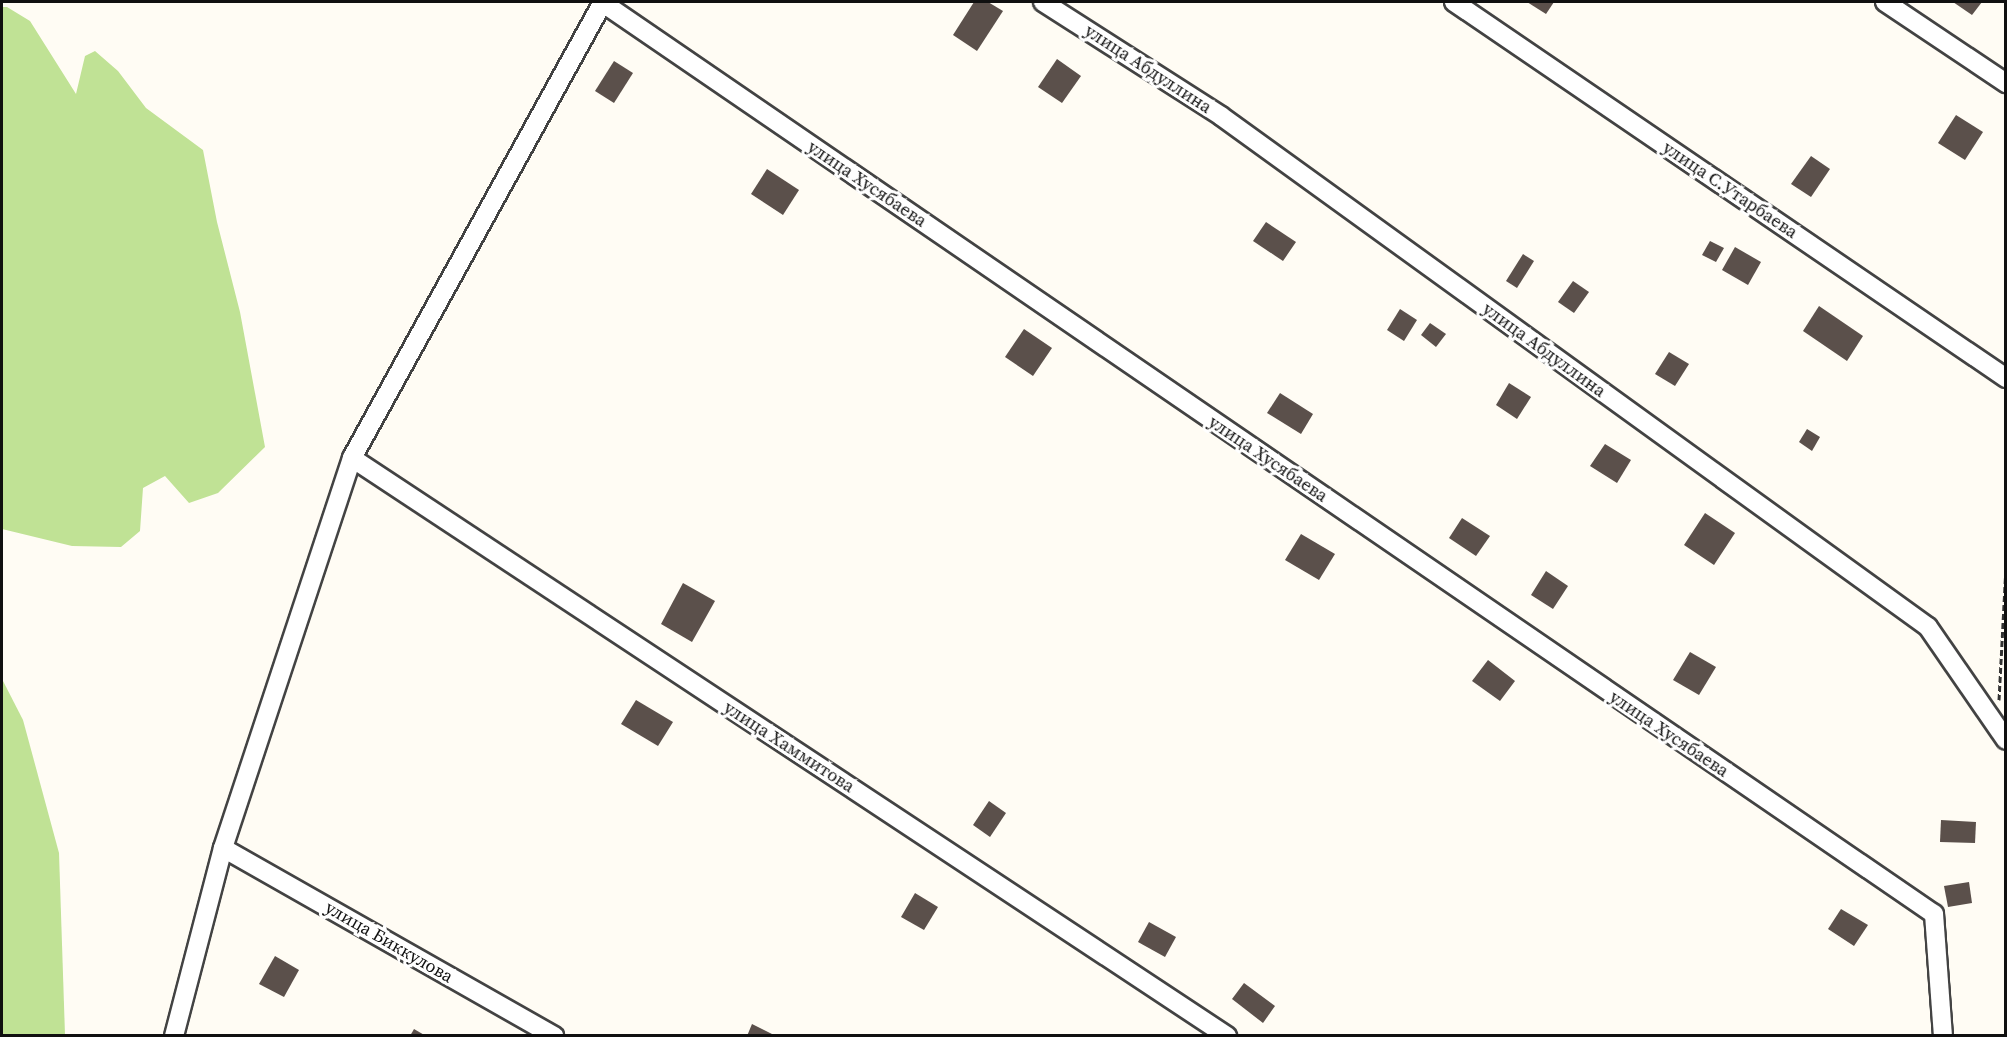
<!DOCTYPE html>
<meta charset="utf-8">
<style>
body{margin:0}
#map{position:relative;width:2007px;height:1037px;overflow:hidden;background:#fffcf4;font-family:"Source Serif 4",serif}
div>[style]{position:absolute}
.forest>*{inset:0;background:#c0e295}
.building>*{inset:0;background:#5b504b}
.path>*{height:3px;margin-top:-1.5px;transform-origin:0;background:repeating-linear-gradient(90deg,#323232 0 6px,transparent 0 9px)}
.roads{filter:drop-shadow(2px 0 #434343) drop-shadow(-2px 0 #434343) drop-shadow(0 2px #434343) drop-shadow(0 -2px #434343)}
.minor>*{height:18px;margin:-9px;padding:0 9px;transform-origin:9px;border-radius:9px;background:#fff}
span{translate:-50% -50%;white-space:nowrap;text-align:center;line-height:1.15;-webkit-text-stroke:6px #fff;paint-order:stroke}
.street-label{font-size:18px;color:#101010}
.frame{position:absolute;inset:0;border:3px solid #101010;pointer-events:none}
</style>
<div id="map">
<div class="forest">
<i style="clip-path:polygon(2px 7px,7px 7px,30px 21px,76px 94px,85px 56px,95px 51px,118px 71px,146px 108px,203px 150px,217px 222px,240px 312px,265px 447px,218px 493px,189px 503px,165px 476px,143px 488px,140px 531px,121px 547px,72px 546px,2px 529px)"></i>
<i style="clip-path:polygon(2px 679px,23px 720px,59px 853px,65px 1035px,2px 1035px)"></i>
</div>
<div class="building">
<i style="clip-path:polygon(974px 2px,988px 2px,1003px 11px,977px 51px,953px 35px)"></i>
<i style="clip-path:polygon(1527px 2px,1554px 2px,1546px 14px)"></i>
<i style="clip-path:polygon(1953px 2px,1982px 2px,1972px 15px)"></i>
<i style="clip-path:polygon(1057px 59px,1081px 76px,1062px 103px,1038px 87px)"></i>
<i style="clip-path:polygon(614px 61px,633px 73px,614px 103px,595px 91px)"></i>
<i style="clip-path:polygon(1956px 115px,1983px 132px,1965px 160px,1938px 143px)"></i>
<i style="clip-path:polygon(1811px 156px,1830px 169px,1811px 197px,1791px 184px)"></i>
<i style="clip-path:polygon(767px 169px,799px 190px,783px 215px,751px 194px)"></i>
<i style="clip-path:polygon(1266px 222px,1296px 242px,1283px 261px,1253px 241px)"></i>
<i style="clip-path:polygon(1710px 241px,1724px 248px,1716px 262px,1702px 255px)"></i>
<i style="clip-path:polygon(1735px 247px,1761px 262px,1748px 285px,1722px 270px)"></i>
<i style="clip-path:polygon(1523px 254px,1534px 261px,1517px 288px,1506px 281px)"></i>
<i style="clip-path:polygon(1573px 281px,1589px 292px,1574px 313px,1558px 302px)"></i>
<i style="clip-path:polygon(1819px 306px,1863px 336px,1847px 361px,1803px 331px)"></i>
<i style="clip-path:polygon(1400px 309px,1417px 320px,1404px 341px,1387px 330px)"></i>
<i style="clip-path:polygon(1430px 323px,1446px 334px,1436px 347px,1421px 335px)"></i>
<i style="clip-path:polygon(1024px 329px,1052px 348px,1033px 376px,1005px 357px)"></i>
<i style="clip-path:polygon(1669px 352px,1689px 364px,1675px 386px,1655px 374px)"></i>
<i style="clip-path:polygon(1509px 383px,1531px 397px,1517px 419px,1496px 405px)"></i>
<i style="clip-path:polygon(1280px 393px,1313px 414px,1301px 434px,1267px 413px)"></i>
<i style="clip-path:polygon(1807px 429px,1820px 437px,1812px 451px,1799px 442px)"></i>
<i style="clip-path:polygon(1605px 444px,1631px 460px,1617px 483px,1590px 466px)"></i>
<i style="clip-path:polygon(1705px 513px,1735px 533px,1714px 565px,1684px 545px)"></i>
<i style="clip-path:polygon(1462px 518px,1490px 536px,1476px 556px,1449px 538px)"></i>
<i style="clip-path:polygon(1301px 534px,1335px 554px,1319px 580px,1285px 560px)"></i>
<i style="clip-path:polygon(1546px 571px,1568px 586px,1553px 609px,1531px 595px)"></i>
<i style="clip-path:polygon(683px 583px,715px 601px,692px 642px,661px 624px)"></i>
<i style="clip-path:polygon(1690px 652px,1716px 667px,1699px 695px,1673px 680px)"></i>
<i style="clip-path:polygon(1488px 660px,1515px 681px,1500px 701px,1472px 681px)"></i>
<i style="clip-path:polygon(636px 700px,673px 722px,658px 746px,621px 724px)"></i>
<i style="clip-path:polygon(989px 801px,1006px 813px,990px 837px,973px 825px)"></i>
<i style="clip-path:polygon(1941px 820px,1976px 822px,1975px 843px,1940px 842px)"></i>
<i style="clip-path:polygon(1969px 882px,1972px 903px,1948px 907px,1944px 886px)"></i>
<i style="clip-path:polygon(915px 893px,938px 907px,924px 930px,901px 917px)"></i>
<i style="clip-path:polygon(1841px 909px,1868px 925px,1854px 946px,1828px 929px)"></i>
<i style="clip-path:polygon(1149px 922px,1176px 937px,1165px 957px,1138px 942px)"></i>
<i style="clip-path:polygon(275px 956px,299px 970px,284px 997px,259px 984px)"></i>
<i style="clip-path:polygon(1244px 983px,1275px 1006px,1263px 1023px,1232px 999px)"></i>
<i style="clip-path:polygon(752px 1024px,776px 1036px,747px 1036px)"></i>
<i style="clip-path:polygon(414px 1029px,426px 1036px,410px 1036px)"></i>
</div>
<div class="path">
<i style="left:1999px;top:700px;width:133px;rotate:-87deg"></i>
</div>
<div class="roads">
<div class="minor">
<i style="left:1043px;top:2px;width:211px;rotate:32.6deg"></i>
<i style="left:1221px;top:116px;width:872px;rotate:35.86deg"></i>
<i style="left:1928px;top:627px;width:137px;rotate:55.4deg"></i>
<i style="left:1454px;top:2px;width:668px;rotate:34.26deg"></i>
<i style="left:1885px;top:2px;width:146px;rotate:33.8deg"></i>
<i style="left:603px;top:3px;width:1613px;rotate:34.39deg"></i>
<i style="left:1934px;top:914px;width:122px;rotate:85.8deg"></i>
<i style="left:352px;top:458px;width:1049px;rotate:33.45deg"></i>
<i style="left:223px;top:848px;width:381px;rotate:29.6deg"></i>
<i style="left:174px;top:1036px;width:194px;rotate:-75.4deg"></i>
<i style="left:223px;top:848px;width:411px;rotate:-71.7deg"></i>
<i style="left:352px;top:458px;width:521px;rotate:-61.17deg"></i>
</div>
</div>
<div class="street-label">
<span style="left:1148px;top:69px;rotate:33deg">улица Абдуллина</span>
<span style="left:867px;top:184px;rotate:34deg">улица Хусябаева</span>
<span style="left:1730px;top:190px;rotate:34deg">улица С.Утарбаева</span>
<span style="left:1544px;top:350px;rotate:36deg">улица Абдуллина</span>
<span style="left:1268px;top:459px;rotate:34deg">улица Хусябаева</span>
<span style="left:1669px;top:734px;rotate:34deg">улица Хусябаева</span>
<span style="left:789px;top:747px;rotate:33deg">улица Хаммитова</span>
<span style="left:389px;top:942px;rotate:30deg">улица Биккулова</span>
</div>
<div class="frame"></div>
</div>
